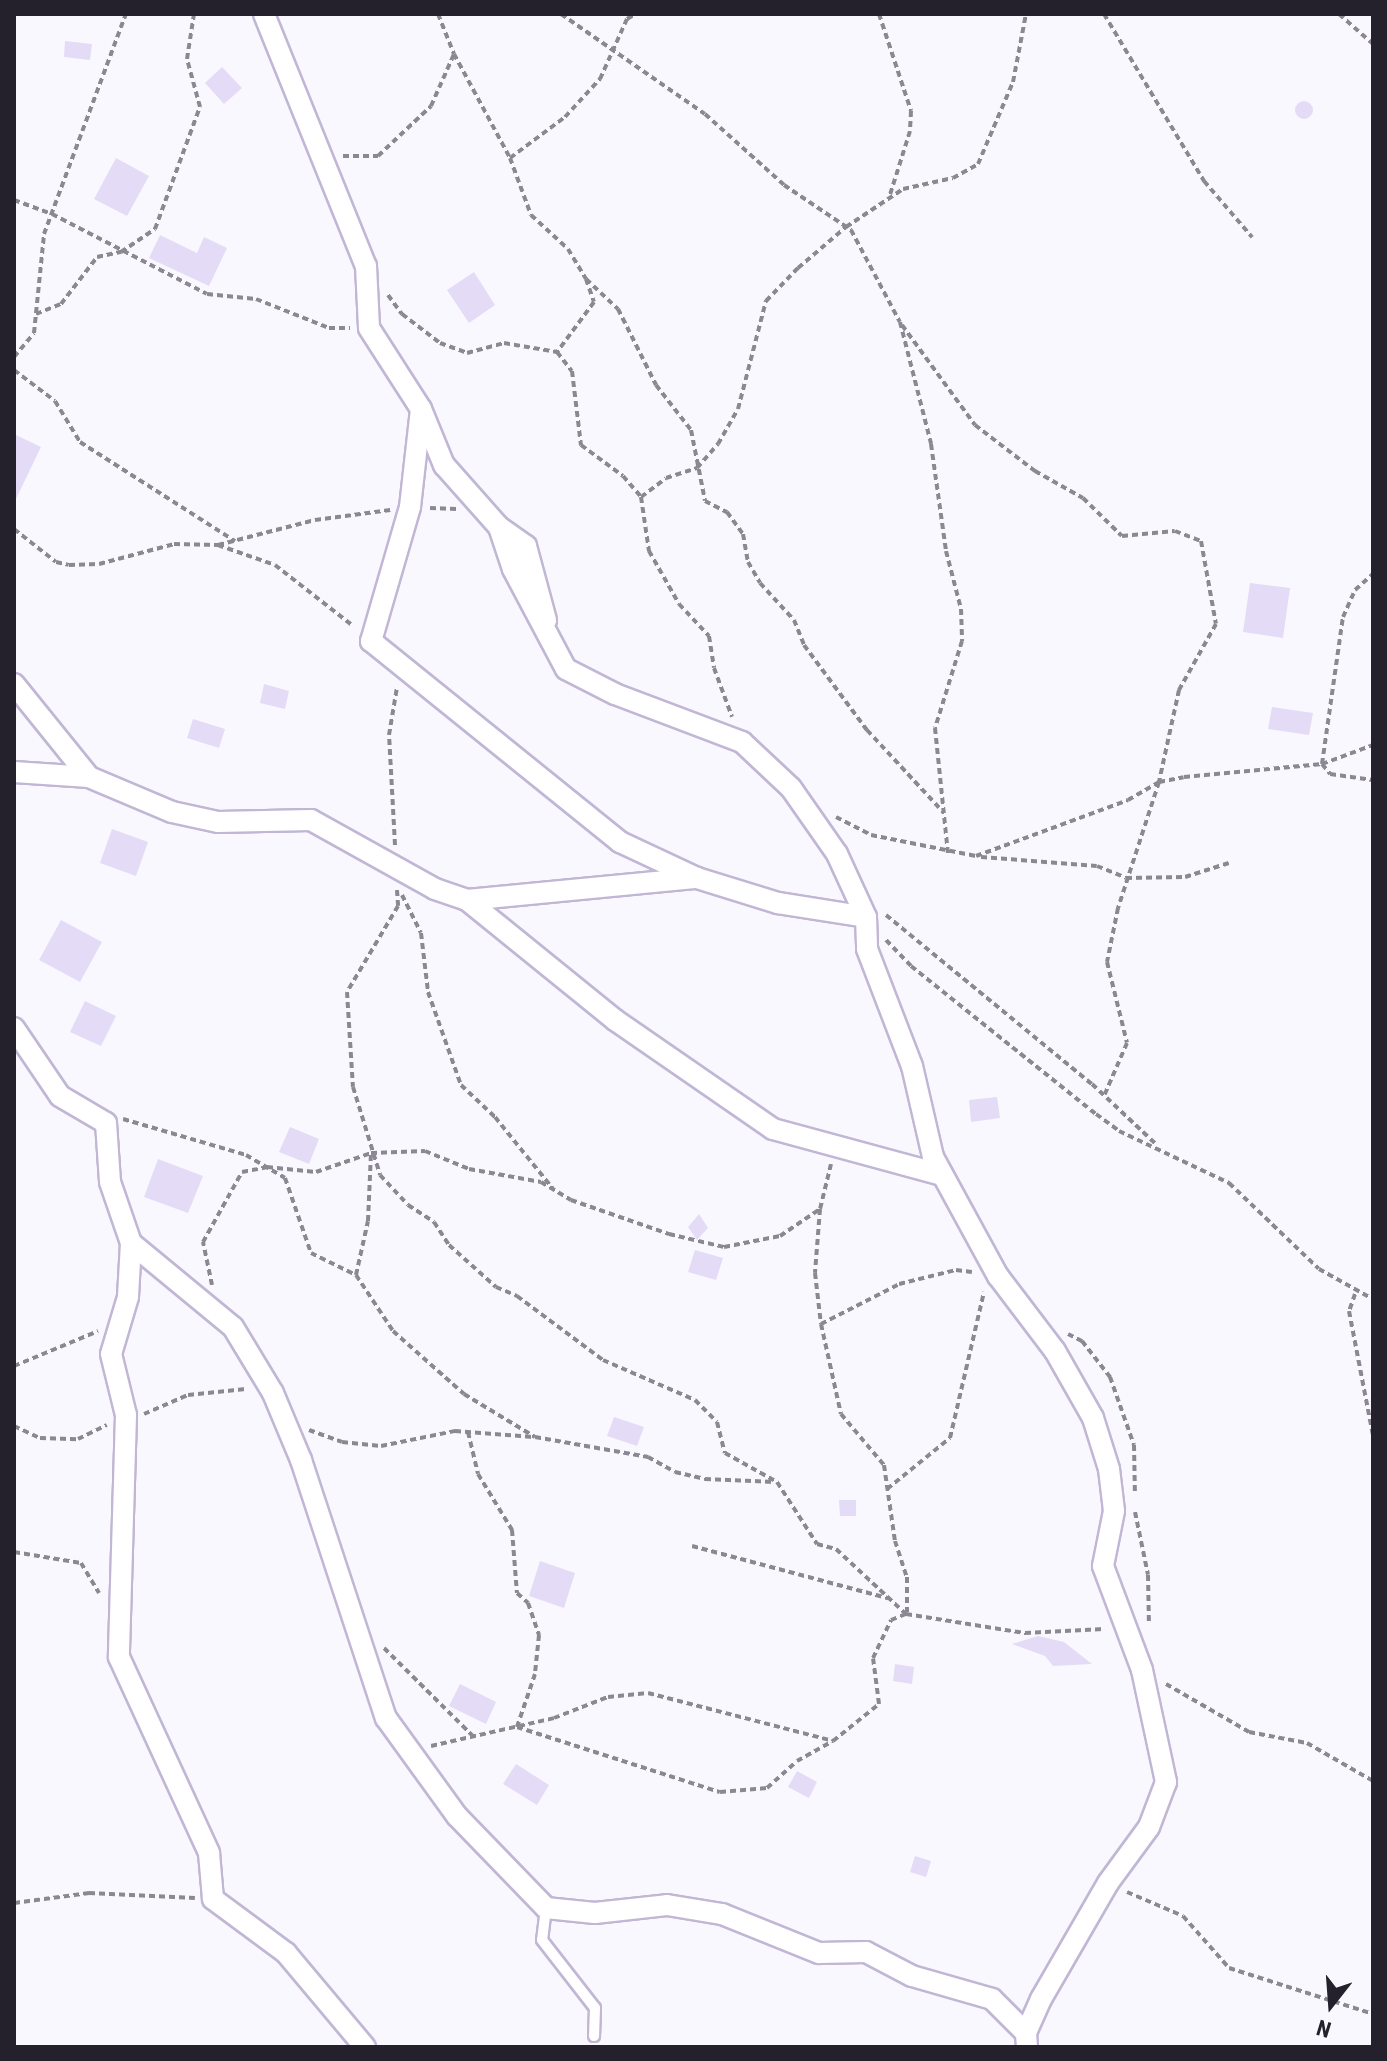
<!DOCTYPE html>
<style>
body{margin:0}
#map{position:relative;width:1387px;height:2061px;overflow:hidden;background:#faf8ff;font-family:"Roboto Condensed",sans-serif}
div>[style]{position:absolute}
.building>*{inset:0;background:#e4dbf6}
.round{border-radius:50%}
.path>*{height:4px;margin-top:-2px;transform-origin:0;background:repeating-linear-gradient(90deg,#8b8892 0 6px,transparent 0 10px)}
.roads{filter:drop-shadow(2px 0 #c1b7d5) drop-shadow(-2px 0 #c1b7d5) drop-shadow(0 2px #c1b7d5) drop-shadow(0 -2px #c1b7d5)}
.lane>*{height:10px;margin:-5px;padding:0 5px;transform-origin:5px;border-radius:5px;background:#fff}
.street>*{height:20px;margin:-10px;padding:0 10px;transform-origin:10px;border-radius:10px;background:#fff}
span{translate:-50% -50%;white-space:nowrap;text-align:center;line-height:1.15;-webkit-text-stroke:6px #faf8ff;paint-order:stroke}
.frame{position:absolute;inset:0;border:16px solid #24202c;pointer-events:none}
.north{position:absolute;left:1291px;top:1965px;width:80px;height:80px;-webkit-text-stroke:6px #faf8ff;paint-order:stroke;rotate:197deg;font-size:22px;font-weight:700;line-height:32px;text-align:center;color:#24202c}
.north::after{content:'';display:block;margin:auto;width:28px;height:36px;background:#24202c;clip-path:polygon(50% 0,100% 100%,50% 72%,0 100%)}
</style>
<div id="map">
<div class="building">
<i style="clip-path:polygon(65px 41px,92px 44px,90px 60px,64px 57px)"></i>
<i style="clip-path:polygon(222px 67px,242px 88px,224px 104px,205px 83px)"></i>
<i class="round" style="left:1295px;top:101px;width:18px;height:18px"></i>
<i style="clip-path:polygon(116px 158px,149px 176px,127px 216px,94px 199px)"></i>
<i style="clip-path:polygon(160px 235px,197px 253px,204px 237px,227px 248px,209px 286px,149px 258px)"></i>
<i style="clip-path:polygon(474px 272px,495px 305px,469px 323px,447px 290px)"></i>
<i style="clip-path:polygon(14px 434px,41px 447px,14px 503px)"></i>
<i style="clip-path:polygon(1250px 583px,1290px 588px,1283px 638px,1243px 632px)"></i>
<i style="clip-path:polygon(264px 684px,289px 691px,285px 709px,260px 703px)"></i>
<i style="clip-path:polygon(1272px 707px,1313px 713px,1309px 735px,1268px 729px)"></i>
<i style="clip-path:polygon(193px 719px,225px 729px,219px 748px,187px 738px)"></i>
<i style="clip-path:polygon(112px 829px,148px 842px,136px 876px,100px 863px)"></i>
<i style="clip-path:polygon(61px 920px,102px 942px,80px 982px,39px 960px)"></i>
<i style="clip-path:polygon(85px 1001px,116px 1016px,101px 1046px,70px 1032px)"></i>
<i style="clip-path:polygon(997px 1097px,1000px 1118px,971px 1122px,969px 1100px)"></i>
<i style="clip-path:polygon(290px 1127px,319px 1139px,309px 1164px,279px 1152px)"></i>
<i style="clip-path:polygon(158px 1159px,203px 1176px,188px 1213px,144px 1197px)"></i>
<i style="clip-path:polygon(699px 1214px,708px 1228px,697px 1240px,688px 1227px)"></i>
<i style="clip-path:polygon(695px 1250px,723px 1258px,716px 1280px,688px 1272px)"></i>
<i style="clip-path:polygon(614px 1417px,644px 1427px,637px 1446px,607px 1436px)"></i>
<i style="clip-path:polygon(839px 1500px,856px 1500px,856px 1516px,840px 1516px)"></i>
<i style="clip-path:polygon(540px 1561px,575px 1573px,564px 1608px,529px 1596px)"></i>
<i style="clip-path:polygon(1038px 1636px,1064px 1642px,1092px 1664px,1053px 1666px,1045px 1656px,1012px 1644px)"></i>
<i style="clip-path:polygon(895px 1664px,914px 1667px,912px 1684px,893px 1681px)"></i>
<i style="clip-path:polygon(460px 1684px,496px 1702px,486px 1724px,449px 1706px)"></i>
<i style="clip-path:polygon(516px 1764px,549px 1785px,537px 1805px,503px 1784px)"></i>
<i style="clip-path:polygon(797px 1771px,817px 1782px,809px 1798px,788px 1787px)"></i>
<i style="clip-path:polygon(915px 1856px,931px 1861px,926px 1877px,910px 1872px)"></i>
</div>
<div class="path">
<i style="left:438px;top:14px;width:43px;rotate:68.2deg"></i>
<i style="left:454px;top:54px;width:118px;rotate:61.7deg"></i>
<i style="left:510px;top:158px;width:61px;rotate:69.8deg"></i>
<i style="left:531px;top:215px;width:50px;rotate:42.6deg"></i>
<i style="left:568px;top:249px;width:35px;rotate:59deg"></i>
<i style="left:586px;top:279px;width:24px;rotate:71deg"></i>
<i style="left:594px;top:302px;width:62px;rotate:126.5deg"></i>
<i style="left:561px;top:14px;width:175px;rotate:34.8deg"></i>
<i style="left:705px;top:114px;width:106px;rotate:41.9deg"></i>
<i style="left:784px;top:185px;width:81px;rotate:33.9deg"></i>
<i style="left:851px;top:230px;width:104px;rotate:62deg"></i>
<i style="left:900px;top:322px;width:126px;rotate:75.7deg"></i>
<i style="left:931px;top:444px;width:108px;rotate:82deg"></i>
<i style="left:946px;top:551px;width:60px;rotate:75.5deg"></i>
<i style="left:961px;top:609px;width:32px;rotate:88deg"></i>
<i style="left:962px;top:641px;width:91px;rotate:107.2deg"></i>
<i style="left:935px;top:728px;width:126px;rotate:84.1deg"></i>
<i style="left:879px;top:14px;width:102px;rotate:71.7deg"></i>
<i style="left:911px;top:111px;width:20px;rotate:93deg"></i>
<i style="left:910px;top:131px;width:67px;rotate:107.4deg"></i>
<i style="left:1104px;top:14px;width:195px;rotate:59.1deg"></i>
<i style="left:1204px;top:181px;width:74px;rotate:49.4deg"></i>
<i style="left:1339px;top:14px;width:45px;rotate:41.4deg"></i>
<i style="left:343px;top:156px;width:35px"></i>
<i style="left:378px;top:156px;width:73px;rotate:-43.3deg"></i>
<i style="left:431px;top:106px;width:57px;rotate:-66.1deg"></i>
<i style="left:510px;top:158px;width:69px;rotate:-36.7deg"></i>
<i style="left:565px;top:117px;width:52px;rotate:-47.4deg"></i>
<i style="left:600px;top:79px;width:66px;rotate:-65.8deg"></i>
<i style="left:627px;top:19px;width:9px;rotate:-32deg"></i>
<i style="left:14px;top:200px;width:40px;rotate:20.2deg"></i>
<i style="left:52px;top:214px;width:174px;rotate:27.3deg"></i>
<i style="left:207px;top:294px;width:49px;rotate:5.8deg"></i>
<i style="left:256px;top:299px;width:79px;rotate:21.7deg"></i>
<i style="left:329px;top:328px;width:21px"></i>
<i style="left:586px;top:279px;width:44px;rotate:43.2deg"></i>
<i style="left:618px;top:309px;width:85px;rotate:63.4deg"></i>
<i style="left:656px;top:385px;width:57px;rotate:52.1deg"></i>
<i style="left:691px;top:430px;width:72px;rotate:78.8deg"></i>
<i style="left:705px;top:501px;width:25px;rotate:27deg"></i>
<i style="left:727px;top:512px;width:27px;rotate:54deg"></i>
<i style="left:743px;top:534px;width:28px;rotate:80deg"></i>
<i style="left:748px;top:562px;width:24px;rotate:60deg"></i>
<i style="left:760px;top:583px;width:50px;rotate:47.4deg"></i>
<i style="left:794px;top:620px;width:27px;rotate:68deg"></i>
<i style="left:804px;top:645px;width:106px;rotate:53.5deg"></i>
<i style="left:867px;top:730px;width:113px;rotate:47.1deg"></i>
<i style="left:388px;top:295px;width:24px;rotate:54deg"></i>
<i style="left:402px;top:314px;width:48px;rotate:37.3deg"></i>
<i style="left:440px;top:343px;width:29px;rotate:20deg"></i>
<i style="left:467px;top:353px;width:38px;rotate:-15deg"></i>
<i style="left:504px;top:343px;width:54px;rotate:9.6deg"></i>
<i style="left:557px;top:352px;width:24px;rotate:52deg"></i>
<i style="left:572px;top:371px;width:75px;rotate:83.1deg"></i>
<i style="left:581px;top:445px;width:52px;rotate:36.4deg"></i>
<i style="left:623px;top:476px;width:28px;rotate:49deg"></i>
<i style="left:641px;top:497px;width:55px;rotate:81.6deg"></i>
<i style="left:649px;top:551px;width:61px;rotate:60.5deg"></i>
<i style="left:679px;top:604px;width:44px;rotate:46.8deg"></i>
<i style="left:709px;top:636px;width:32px;rotate:81deg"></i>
<i style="left:714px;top:668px;width:52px;rotate:69.8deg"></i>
<i style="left:36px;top:314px;width:27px;rotate:-22deg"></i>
<i style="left:61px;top:304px;width:59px;rotate:-52.5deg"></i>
<i style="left:97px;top:257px;width:25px;rotate:-12deg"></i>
<i style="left:121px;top:252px;width:41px;rotate:-34.1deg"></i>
<i style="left:155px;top:229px;width:130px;rotate:-69.8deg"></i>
<i style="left:200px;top:107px;width:50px;rotate:-105.2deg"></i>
<i style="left:187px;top:59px;width:46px;rotate:-81.2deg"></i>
<i style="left:902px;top:325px;width:124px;rotate:53.9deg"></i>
<i style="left:975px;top:425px;width:76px;rotate:37.5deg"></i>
<i style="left:1035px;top:471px;width:55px;rotate:29.4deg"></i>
<i style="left:1083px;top:498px;width:54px;rotate:44.3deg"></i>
<i style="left:1122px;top:536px;width:53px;rotate:-5.4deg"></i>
<i style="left:1175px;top:531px;width:28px;rotate:21deg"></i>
<i style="left:1201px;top:541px;width:84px;rotate:79.8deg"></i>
<i style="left:1216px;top:624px;width:76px;rotate:119.3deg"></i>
<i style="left:1179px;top:690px;width:94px;rotate:102.3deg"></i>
<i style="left:1159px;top:782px;width:133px;rotate:108deg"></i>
<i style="left:1118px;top:908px;width:55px;rotate:101.5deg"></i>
<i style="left:1107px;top:962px;width:83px;rotate:76.1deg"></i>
<i style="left:1127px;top:1043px;width:58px;rotate:113.5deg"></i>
<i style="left:14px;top:357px;width:31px;rotate:-50deg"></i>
<i style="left:34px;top:333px;width:100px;rotate:-84.2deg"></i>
<i style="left:44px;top:234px;width:235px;rotate:-69.6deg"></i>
<i style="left:14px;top:370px;width:51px;rotate:37.1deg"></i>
<i style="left:55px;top:401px;width:48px;rotate:58.6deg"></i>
<i style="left:80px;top:442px;width:184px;rotate:32.6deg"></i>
<i style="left:641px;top:497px;width:31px;rotate:-37deg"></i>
<i style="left:666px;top:478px;width:33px;rotate:-18deg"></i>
<i style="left:697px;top:468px;width:32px;rotate:-49deg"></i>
<i style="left:718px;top:444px;width:40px;rotate:-60.3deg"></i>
<i style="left:738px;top:409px;width:112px;rotate:-75.5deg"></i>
<i style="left:766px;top:301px;width:46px;rotate:-45.9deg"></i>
<i style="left:798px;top:268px;width:63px;rotate:-40.5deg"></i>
<i style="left:846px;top:227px;width:69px;rotate:-33.7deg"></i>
<i style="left:903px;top:189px;width:51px;rotate:-12.4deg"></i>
<i style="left:953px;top:178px;width:29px;rotate:-29deg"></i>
<i style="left:978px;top:164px;width:89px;rotate:-66.9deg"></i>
<i style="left:1013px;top:82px;width:69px;rotate:-79.2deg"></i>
<i style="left:430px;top:508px;width:27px;rotate:2deg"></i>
<i style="left:14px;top:529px;width:53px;rotate:38.2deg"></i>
<i style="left:56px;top:562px;width:13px;rotate:13deg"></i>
<i style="left:69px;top:565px;width:30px;rotate:-2deg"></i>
<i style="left:99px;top:564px;width:78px;rotate:-14.9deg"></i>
<i style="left:174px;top:544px;width:44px;rotate:1.3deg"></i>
<i style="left:218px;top:545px;width:60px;rotate:19.3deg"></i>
<i style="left:275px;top:565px;width:99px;rotate:38deg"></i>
<i style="left:218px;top:545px;width:100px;rotate:-14.5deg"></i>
<i style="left:315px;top:520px;width:76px;rotate:-7.6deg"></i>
<i style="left:1322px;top:764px;width:148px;rotate:-81.9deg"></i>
<i style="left:1343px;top:617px;width:30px;rotate:-66deg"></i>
<i style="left:1355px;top:590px;width:24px;rotate:-42deg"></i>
<i style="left:1322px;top:764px;width:54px;rotate:-20.4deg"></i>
<i style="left:836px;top:817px;width:39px;rotate:27deg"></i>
<i style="left:871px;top:835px;width:107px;rotate:11.3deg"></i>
<i style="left:976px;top:856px;width:162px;rotate:-20.2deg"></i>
<i style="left:1128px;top:800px;width:36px;rotate:-30deg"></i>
<i style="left:1159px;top:782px;width:25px;rotate:-11deg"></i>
<i style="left:1184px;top:777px;width:139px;rotate:-5.4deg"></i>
<i style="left:1322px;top:764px;width:13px;rotate:51deg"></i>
<i style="left:1330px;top:774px;width:43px;rotate:7.9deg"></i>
<i style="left:395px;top:845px;width:110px;rotate:-93.1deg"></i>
<i style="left:389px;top:735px;width:49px;rotate:-80.5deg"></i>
<i style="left:981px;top:857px;width:116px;rotate:4.4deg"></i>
<i style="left:1097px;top:866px;width:31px;rotate:22deg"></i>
<i style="left:1126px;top:878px;width:59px;rotate:-1deg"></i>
<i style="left:1185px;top:877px;width:46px;rotate:-17.7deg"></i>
<i style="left:397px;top:890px;width:16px;rotate:86deg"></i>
<i style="left:398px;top:906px;width:100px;rotate:120.7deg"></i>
<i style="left:347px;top:992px;width:95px;rotate:86.4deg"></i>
<i style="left:353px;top:1087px;width:92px;rotate:72.9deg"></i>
<i style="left:380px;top:1175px;width:41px;rotate:47deg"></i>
<i style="left:408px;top:1205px;width:31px;rotate:33deg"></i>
<i style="left:434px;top:1222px;width:27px;rotate:57deg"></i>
<i style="left:449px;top:1245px;width:63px;rotate:41.8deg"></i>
<i style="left:496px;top:1287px;width:23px;rotate:23deg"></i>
<i style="left:517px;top:1296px;width:107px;rotate:36.7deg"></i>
<i style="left:603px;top:1360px;width:100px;rotate:23.5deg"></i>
<i style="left:695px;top:1400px;width:31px;rotate:45deg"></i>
<i style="left:717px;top:1422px;width:32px;rotate:76deg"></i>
<i style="left:725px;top:1453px;width:60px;rotate:29.1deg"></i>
<i style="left:777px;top:1482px;width:74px;rotate:57.2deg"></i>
<i style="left:817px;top:1544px;width:20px;rotate:15deg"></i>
<i style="left:836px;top:1549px;width:96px;rotate:42.9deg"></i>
<i style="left:402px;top:895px;width:42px;rotate:63.4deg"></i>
<i style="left:421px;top:933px;width:59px;rotate:83.2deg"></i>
<i style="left:428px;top:992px;width:99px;rotate:70.5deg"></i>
<i style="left:461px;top:1085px;width:47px;rotate:43.3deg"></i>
<i style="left:495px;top:1117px;width:92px;rotate:51.1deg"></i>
<i style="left:886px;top:915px;width:266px;rotate:39.4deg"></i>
<i style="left:1092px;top:1084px;width:89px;rotate:43.2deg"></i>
<i style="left:886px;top:940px;width:36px;rotate:46deg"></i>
<i style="left:911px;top:966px;width:237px;rotate:38.7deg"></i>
<i style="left:1096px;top:1114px;width:29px;rotate:36deg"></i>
<i style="left:1119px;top:1131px;width:122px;rotate:25.3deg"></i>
<i style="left:1229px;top:1183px;width:124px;rotate:43.7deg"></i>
<i style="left:1319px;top:1269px;width:62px;rotate:29.1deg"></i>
<i style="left:123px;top:1119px;width:128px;rotate:16.3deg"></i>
<i style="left:246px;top:1155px;width:45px;rotate:30.5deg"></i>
<i style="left:285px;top:1178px;width:79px;rotate:70.9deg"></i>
<i style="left:311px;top:1253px;width:50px;rotate:26.1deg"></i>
<i style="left:356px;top:1275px;width:67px;rotate:56.5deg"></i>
<i style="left:393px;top:1331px;width:95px;rotate:41.6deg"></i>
<i style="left:464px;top:1394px;width:83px;rotate:31.2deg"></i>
<i style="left:535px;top:1437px;width:115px;rotate:10deg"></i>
<i style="left:648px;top:1457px;width:31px;rotate:29deg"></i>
<i style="left:675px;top:1472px;width:31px;rotate:13deg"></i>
<i style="left:705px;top:1479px;width:70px;rotate:2.5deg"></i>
<i style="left:831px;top:1164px;width:46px;rotate:103.7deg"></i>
<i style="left:820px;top:1209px;width:64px;rotate:94.5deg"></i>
<i style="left:815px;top:1273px;width:51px;rotate:83.3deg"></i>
<i style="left:821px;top:1324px;width:92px;rotate:77.5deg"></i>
<i style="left:841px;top:1414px;width:67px;rotate:49.9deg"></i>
<i style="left:884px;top:1465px;width:77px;rotate:81.8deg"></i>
<i style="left:895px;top:1541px;width:38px;rotate:72deg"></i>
<i style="left:907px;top:1577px;width:35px;rotate:90deg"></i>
<i style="left:356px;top:1275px;width:55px;rotate:-77.5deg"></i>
<i style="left:368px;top:1221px;width:68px;rotate:-87.5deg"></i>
<i style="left:371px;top:1153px;width:54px;rotate:-2.1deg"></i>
<i style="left:425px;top:1151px;width:48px;rotate:22.2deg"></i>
<i style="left:469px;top:1169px;width:73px;rotate:10.2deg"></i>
<i style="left:541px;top:1182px;width:35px;rotate:31deg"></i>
<i style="left:571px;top:1200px;width:104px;rotate:19.1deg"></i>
<i style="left:669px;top:1234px;width:57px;rotate:13.3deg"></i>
<i style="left:724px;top:1247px;width:57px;rotate:-11.1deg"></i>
<i style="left:780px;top:1236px;width:48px;rotate:-34deg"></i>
<i style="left:212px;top:1285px;width:44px;rotate:-101.8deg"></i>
<i style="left:203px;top:1242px;width:80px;rotate:-60.9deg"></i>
<i style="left:242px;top:1172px;width:25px;rotate:-11deg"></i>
<i style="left:267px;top:1167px;width:49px;rotate:5.8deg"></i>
<i style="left:316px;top:1172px;width:58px;rotate:-19.1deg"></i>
<i style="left:1355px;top:1294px;width:18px;rotate:109deg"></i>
<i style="left:1349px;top:1311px;width:127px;rotate:79.1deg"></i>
<i style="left:821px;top:1324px;width:88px;rotate:-27.1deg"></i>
<i style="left:899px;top:1284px;width:59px;rotate:-13.8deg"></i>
<i style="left:956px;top:1270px;width:16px;rotate:7deg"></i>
<i style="left:1068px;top:1334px;width:16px;rotate:27deg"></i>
<i style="left:1082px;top:1341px;width:46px;rotate:52.1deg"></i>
<i style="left:1110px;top:1377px;width:72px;rotate:70.6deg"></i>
<i style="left:1134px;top:1445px;width:50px;rotate:88.9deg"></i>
<i style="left:14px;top:1366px;width:91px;rotate:-22.6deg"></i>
<i style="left:144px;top:1414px;width:48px;rotate:-23.4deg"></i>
<i style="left:188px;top:1395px;width:58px;rotate:-5.9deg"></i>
<i style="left:14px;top:1426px;width:29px;rotate:25deg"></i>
<i style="left:40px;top:1438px;width:38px;rotate:2deg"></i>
<i style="left:78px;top:1439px;width:32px;rotate:-26deg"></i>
<i style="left:309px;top:1430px;width:35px;rotate:20deg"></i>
<i style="left:342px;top:1442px;width:39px;rotate:6deg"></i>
<i style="left:381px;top:1446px;width:76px;rotate:-11.5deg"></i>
<i style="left:455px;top:1431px;width:78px;rotate:4.4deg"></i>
<i style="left:468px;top:1432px;width:43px;rotate:76.6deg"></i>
<i style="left:478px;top:1474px;width:66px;rotate:58.7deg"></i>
<i style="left:512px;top:1530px;width:63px;rotate:85.5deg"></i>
<i style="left:517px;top:1593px;width:15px;rotate:42deg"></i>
<i style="left:528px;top:1603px;width:34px;rotate:71deg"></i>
<i style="left:539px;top:1635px;width:39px;rotate:96deg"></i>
<i style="left:535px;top:1674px;width:56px;rotate:108.8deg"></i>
<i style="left:517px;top:1727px;width:213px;rotate:17.8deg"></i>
<i style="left:720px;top:1792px;width:47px;rotate:-4.9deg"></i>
<i style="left:767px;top:1788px;width:40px;rotate:-42deg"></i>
<i style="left:797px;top:1761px;width:41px;rotate:-29.1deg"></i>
<i style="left:887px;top:1489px;width:81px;rotate:-39deg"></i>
<i style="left:950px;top:1438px;width:150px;rotate:-76.9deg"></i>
<i style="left:1135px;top:1512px;width:64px;rotate:78.3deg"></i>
<i style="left:1148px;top:1575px;width:50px;rotate:88.9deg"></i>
<i style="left:692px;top:1546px;width:203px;rotate:14.9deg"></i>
<i style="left:14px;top:1552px;width:68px;rotate:9.3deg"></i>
<i style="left:81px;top:1563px;width:35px;rotate:59deg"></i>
<i style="left:384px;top:1648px;width:127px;rotate:44.7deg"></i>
<i style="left:1166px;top:1684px;width:96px;rotate:30deg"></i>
<i style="left:1249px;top:1732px;width:59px;rotate:10.7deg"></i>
<i style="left:1307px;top:1743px;width:76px;rotate:29.9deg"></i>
<i style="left:431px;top:1746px;width:126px;rotate:-12.8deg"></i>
<i style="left:554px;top:1718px;width:58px;rotate:-21.3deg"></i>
<i style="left:608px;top:1697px;width:40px;rotate:-5.7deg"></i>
<i style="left:648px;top:1693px;width:191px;rotate:14.5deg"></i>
<i style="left:833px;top:1741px;width:59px;rotate:-38.8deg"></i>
<i style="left:879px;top:1704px;width:46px;rotate:-97.4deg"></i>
<i style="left:873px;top:1658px;width:42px;rotate:-64.7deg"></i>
<i style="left:891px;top:1620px;width:16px;rotate:-22deg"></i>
<i style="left:906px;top:1614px;width:121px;rotate:9.1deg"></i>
<i style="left:1025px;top:1633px;width:79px;rotate:-2.9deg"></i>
<i style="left:1127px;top:1892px;width:61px;rotate:23.2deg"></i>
<i style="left:1183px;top:1916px;width:69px;rotate:48.5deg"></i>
<i style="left:1229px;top:1968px;width:151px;rotate:17.7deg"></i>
<i style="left:14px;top:1903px;width:76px;rotate:-7.6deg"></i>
<i style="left:89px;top:1893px;width:106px;rotate:2.7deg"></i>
</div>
<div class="roads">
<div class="lane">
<i style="left:546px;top:1908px;width:32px;rotate:97deg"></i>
<i style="left:542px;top:1940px;width:86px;rotate:52.1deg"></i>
<i style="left:595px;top:2008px;width:28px;rotate:92deg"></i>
</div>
<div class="street">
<i style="left:264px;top:14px;width:272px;rotate:68deg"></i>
<i style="left:366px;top:266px;width:62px;rotate:87.2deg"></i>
<i style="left:369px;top:328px;width:96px;rotate:57.3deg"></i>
<i style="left:421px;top:409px;width:61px;rotate:67.7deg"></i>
<i style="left:444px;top:465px;width:83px;rotate:48.4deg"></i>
<i style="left:499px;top:527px;width:33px;rotate:35deg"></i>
<i style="left:526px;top:546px;width:77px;rotate:74.9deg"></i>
<i style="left:421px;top:409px;width:99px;rotate:96.4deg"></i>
<i style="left:410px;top:507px;width:140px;rotate:106.2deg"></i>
<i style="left:371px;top:641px;width:320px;rotate:38.9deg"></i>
<i style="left:620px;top:842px;width:85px;rotate:25.1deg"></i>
<i style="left:697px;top:878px;width:85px;rotate:17.2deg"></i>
<i style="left:778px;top:903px;width:89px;rotate:9deg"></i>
<i style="left:499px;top:527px;width:44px;rotate:71.6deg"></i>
<i style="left:513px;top:569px;width:113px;rotate:62.1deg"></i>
<i style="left:566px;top:669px;width:55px;rotate:27deg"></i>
<i style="left:615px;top:694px;width:136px;rotate:20.7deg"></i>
<i style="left:742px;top:742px;width:67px;rotate:43.2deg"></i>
<i style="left:791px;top:788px;width:80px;rotate:55.1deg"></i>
<i style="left:837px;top:854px;width:69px;rotate:65.3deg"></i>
<i style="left:866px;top:917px;width:32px;rotate:88deg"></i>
<i style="left:867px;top:949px;width:125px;rotate:69deg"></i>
<i style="left:912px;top:1066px;width:93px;rotate:77deg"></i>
<i style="left:933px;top:1157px;width:136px;rotate:61.4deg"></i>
<i style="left:998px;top:1276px;width:94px;rotate:52.8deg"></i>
<i style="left:1055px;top:1351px;width:77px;rotate:60.4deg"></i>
<i style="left:1093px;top:1418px;width:53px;rotate:72.6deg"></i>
<i style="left:1109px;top:1469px;width:42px;rotate:83.2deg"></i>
<i style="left:1114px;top:1511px;width:56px;rotate:101.3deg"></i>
<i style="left:1103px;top:1566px;width:111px;rotate:69.4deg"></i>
<i style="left:1142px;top:1670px;width:115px;rotate:77.9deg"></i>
<i style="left:1166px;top:1782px;width:48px;rotate:110.7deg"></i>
<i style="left:1149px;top:1827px;width:69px;rotate:126.2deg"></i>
<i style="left:1108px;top:1883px;width:134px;rotate:120deg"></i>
<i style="left:1041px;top:1999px;width:37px;rotate:114deg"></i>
<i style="left:1026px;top:2033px;width:14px;rotate:86deg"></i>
<i style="left:14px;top:684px;width:119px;rotate:51.1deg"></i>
<i style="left:14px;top:772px;width:75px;rotate:3.8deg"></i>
<i style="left:89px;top:777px;width:90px;rotate:22.9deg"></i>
<i style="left:172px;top:812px;width:47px;rotate:12.3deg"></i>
<i style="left:218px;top:822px;width:93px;rotate:-1.2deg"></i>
<i style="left:311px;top:820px;width:142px;rotate:29.1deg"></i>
<i style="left:435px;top:889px;width:34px;rotate:19deg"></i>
<i style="left:467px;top:900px;width:191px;rotate:39deg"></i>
<i style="left:615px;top:1020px;width:192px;rotate:34.6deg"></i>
<i style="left:773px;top:1129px;width:175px;rotate:15.2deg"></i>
<i style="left:467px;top:900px;width:231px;rotate:-5.5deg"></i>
<i style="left:14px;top:1028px;width:82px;rotate:55.9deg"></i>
<i style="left:60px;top:1096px;width:53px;rotate:30.4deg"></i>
<i style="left:106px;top:1123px;width:59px;rotate:86.1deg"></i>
<i style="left:110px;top:1182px;width:65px;rotate:71deg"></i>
<i style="left:131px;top:1243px;width:54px;rotate:93.2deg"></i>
<i style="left:128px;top:1297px;width:59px;rotate:106.6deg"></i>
<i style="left:111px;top:1354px;width:63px;rotate:76.2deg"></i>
<i style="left:126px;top:1415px;width:242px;rotate:91.7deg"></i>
<i style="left:119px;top:1657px;width:216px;rotate:65.3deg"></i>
<i style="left:209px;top:1853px;width:46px;rotate:85deg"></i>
<i style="left:213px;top:1899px;width:91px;rotate:36.5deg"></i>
<i style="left:286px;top:1953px;width:123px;rotate:50deg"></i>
<i style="left:131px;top:1243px;width:132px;rotate:39.5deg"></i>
<i style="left:233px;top:1327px;width:77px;rotate:58.8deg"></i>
<i style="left:273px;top:1393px;width:73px;rotate:67.3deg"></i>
<i style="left:301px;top:1460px;width:272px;rotate:71.8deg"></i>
<i style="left:386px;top:1718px;width:121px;rotate:54.1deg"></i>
<i style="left:457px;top:1816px;width:128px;rotate:45.9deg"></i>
<i style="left:546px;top:1908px;width:49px;rotate:5.8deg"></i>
<i style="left:595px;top:1913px;width:72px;rotate:-6.3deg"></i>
<i style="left:667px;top:1905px;width:56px;rotate:9.3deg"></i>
<i style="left:722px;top:1914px;width:105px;rotate:21.9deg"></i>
<i style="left:819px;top:1953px;width:47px;rotate:-1.2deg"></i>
<i style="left:866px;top:1952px;width:52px;rotate:27.6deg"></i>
<i style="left:912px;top:1976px;width:83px;rotate:16deg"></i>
<i style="left:992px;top:1999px;width:48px;rotate:45deg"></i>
</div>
</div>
<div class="frame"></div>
<div class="north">N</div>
</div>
